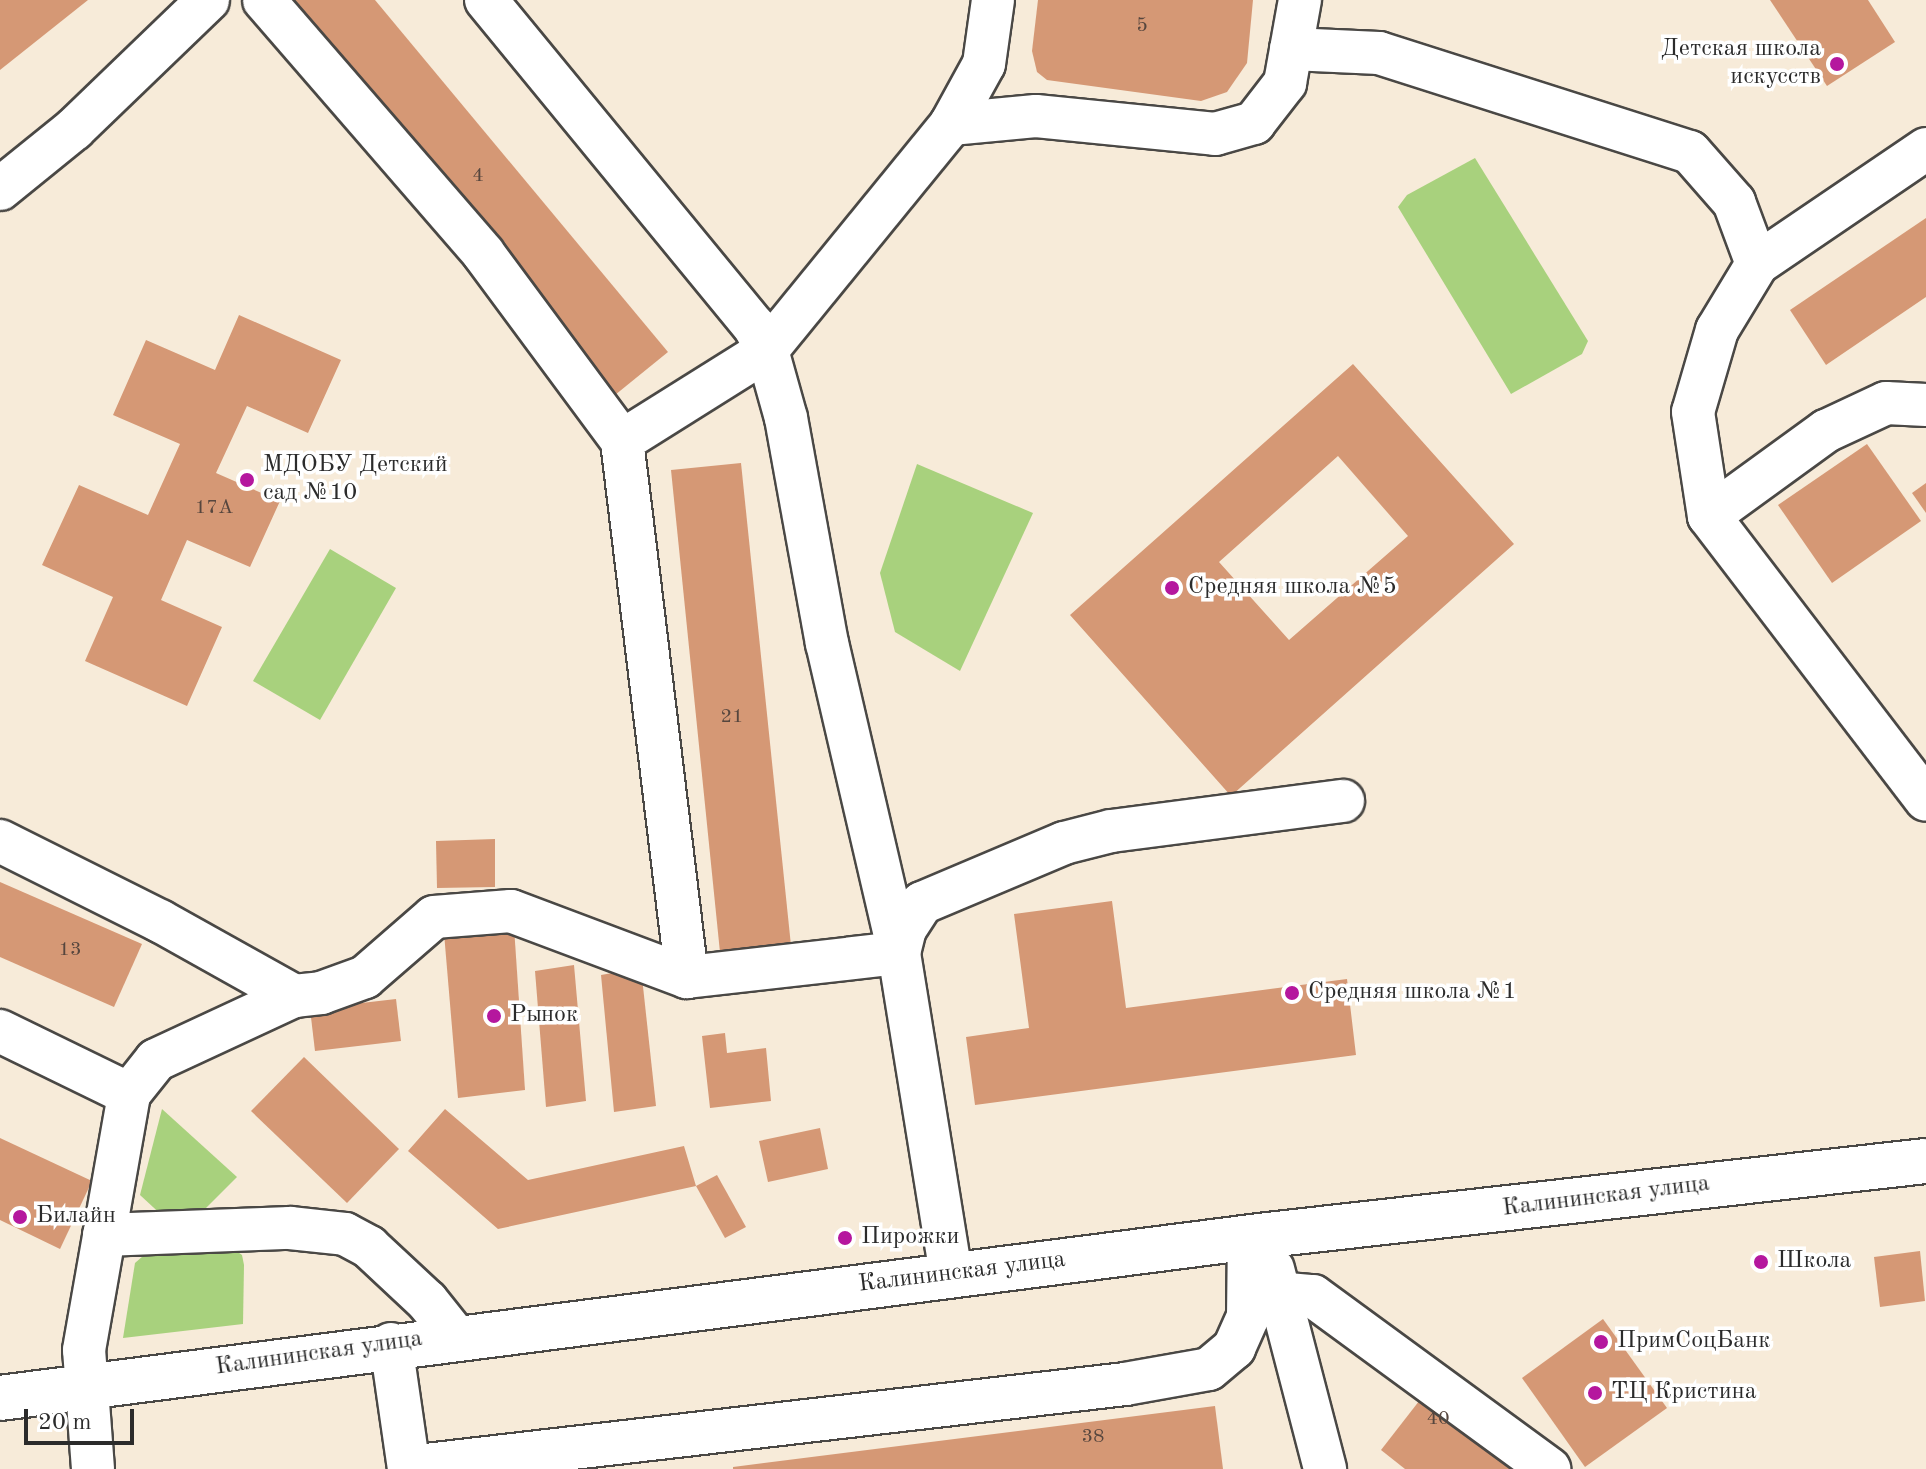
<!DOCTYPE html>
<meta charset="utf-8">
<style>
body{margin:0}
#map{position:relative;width:1926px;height:1469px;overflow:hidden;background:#f7ebd9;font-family:"Old Standard TT",serif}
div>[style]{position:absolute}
.green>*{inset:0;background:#a8d17d}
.building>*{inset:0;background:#d59875}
.roads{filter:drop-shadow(2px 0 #4a4845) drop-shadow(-2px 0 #4a4845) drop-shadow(0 2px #4a4845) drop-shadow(0 -2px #4a4845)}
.minor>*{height:42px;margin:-21px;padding:0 21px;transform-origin:21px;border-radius:21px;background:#fff}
.major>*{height:44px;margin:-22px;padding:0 22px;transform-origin:22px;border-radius:22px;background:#fff}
.dots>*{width:22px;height:22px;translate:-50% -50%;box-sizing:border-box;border:4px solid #fff;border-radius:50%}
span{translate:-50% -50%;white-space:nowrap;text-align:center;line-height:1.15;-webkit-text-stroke:7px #fff;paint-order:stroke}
.number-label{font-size:20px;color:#56463e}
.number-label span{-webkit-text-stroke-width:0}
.poi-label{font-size:24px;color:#2b2b2b}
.right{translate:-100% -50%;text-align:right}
.left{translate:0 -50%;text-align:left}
.street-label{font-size:24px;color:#2b2b2b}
.scale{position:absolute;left:24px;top:1409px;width:110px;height:36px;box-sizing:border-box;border:4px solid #2b2b2b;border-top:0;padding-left:10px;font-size:24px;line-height:28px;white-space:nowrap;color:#2b2b2b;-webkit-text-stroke:6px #fff;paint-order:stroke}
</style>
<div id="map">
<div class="green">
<i style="clip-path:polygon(1475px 158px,1588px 341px,1582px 354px,1511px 394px,1398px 207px,1407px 195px)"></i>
<i style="clip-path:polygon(917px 464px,1033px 513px,960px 671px,895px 632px,880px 573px)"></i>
<i style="clip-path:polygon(330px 549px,396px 588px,320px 720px,253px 681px)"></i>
<i style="clip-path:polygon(162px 1109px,237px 1177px,200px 1214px,167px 1220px,140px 1195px)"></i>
<i style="clip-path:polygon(228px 1245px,242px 1255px,244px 1265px,243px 1324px,123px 1338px,135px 1263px,143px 1256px)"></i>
</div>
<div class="building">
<i style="clip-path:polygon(0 0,88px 0,0 70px)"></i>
<i style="clip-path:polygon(287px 0,375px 0,668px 352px,615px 395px)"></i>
<i style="clip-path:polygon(1038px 0,1253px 0,1247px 63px,1227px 92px,1201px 101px,1047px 80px,1037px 72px,1032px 51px)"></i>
<i style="clip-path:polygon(1770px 0,1868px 0,1895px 42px,1827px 86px)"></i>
<i style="clip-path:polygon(1926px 218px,1926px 297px,1826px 365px,1790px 310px)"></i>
<i style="clip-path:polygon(239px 315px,341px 360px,308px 433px,247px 406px,216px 473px,280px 501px,250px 567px,187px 540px,161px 600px,222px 627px,187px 706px,85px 661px,113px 597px,42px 565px,79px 485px,148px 515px,180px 444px,113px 415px,146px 340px,215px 370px)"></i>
<i style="clip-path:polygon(evenodd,1353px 364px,1514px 544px,1231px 796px,1070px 615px,1353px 364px,1338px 456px,1408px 536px,1289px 640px,1219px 562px,1338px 456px)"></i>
<i style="clip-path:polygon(1867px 444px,1921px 521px,1832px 583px,1778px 505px)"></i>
<i style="clip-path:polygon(741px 463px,793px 965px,722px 972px,671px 470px)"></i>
<i style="clip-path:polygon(1926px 483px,1926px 513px,1912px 493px)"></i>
<i style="clip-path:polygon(495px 839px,495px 887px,437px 888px,436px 841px)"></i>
<i style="clip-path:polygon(0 882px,142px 944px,114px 1007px,0 957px)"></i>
<i style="clip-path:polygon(1112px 901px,1126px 1008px,1347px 979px,1356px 1055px,975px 1105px,966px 1037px,1029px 1028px,1014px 914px)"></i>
<i style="clip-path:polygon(514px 927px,525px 1090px,458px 1098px,444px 933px)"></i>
<i style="clip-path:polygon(574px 965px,586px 1101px,546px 1107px,535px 971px)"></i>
<i style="clip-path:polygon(641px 968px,656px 1106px,614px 1112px,601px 975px)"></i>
<i style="clip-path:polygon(396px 999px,401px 1041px,315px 1051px,310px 1009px)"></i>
<i style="clip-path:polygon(725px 1033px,727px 1053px,766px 1048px,771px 1101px,710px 1108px,702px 1036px)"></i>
<i style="clip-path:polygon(304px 1057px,399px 1149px,347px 1203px,251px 1111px)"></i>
<i style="clip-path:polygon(445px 1109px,528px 1180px,684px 1146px,696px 1186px,498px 1229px,408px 1151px)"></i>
<i style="clip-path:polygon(820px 1128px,828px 1169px,768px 1182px,759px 1141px)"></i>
<i style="clip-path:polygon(0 1138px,92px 1181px,60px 1249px,0 1220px)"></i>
<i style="clip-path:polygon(717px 1175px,746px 1227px,725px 1238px,696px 1186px)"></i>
<i style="clip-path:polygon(1920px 1251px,1925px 1301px,1880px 1307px,1874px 1257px)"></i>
<i style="clip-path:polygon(1603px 1319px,1667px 1408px,1585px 1467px,1522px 1378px)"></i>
<i style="clip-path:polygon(1430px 1387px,1535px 1469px,1405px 1469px,1381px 1450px)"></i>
<i style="clip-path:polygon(1215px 1406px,1223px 1469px,733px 1469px,733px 1467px)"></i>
</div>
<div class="roads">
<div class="minor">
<i style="left:264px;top:0;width:335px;rotate:49.1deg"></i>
<i style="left:483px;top:253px;width:234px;rotate:53.5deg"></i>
<i style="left:622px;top:441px;width:540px;rotate:83.09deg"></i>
<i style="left:486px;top:0;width:422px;rotate:50.6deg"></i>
<i style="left:754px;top:326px;width:27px;rotate:62deg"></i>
<i style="left:767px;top:350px;width:71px;rotate:74.4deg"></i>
<i style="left:786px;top:418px;width:229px;rotate:79.7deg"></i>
<i style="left:827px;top:643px;width:318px;rotate:76.9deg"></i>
<i style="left:899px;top:953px;width:326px;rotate:80.8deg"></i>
<i style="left:1291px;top:49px;width:88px;rotate:2.6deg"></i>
<i style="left:1379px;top:53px;width:326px;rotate:17.7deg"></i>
<i style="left:1690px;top:152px;width:67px;rotate:48.7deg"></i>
<i style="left:1734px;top:202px;width:66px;rotate:69.6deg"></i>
<i style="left:951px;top:124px;width:85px;rotate:-5.4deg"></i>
<i style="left:1036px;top:116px;width:180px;rotate:5.7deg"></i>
<i style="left:1215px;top:134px;width:41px;rotate:-15.8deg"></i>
<i style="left:1254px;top:123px;width:51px;rotate:-52.2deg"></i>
<i style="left:1285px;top:83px;width:84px;rotate:-79.8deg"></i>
<i style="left:1926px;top:149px;width:204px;rotate:145.8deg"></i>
<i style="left:1757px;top:264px;width:77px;rotate:121.2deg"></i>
<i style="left:1717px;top:330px;width:85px;rotate:106.3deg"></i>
<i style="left:1693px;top:412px;width:105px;rotate:81.3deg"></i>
<i style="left:1709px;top:516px;width:357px;rotate:52.6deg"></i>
<i style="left:0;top:189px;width:95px;rotate:-39deg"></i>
<i style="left:74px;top:129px;width:186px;rotate:-43.9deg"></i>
<i style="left:622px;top:441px;width:171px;rotate:-32.1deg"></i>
<i style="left:767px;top:350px;width:291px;rotate:-50.8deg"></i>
<i style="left:951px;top:124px;width:68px;rotate:-61.2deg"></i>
<i style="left:984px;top:64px;width:65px;rotate:-82deg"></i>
<i style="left:1709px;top:516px;width:145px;rotate:-36deg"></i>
<i style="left:1826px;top:431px;width:66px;rotate:-25deg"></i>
<i style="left:1886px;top:403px;width:40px;rotate:2.9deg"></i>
<i style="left:0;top:841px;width:179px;rotate:26.6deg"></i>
<i style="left:160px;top:921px;width:154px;rotate:29.2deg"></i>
<i style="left:0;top:1031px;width:144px;rotate:26deg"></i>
<i style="left:104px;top:1235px;width:186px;rotate:-2.2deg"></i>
<i style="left:290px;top:1228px;width:55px;rotate:6.2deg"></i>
<i style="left:345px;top:1234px;width:27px;rotate:28deg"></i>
<i style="left:369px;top:1247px;width:79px;rotate:43deg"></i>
<i style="left:427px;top:1301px;width:45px;rotate:51.3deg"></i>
<i style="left:1273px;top:1269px;width:207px;rotate:75.4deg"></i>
<i style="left:1276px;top:1293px;width:37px;rotate:5deg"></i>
<i style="left:1313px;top:1296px;width:293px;rotate:36.2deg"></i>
<i style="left:391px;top:1344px;width:126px;rotate:81.8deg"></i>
<i style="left:409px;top:1467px;width:721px;rotate:-6.61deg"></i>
<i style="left:1125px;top:1384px;width:85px;rotate:-10.1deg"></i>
<i style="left:1209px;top:1369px;width:33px;rotate:-40deg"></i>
<i style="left:1234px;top:1348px;width:34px;rotate:-66deg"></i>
<i style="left:1248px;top:1317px;width:79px;rotate:-89.3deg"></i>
<i style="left:93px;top:1469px;width:119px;rotate:-94.3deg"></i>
<i style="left:84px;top:1350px;width:260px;rotate:-80deg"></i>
<i style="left:129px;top:1094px;width:43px;rotate:-51.5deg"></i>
<i style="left:156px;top:1060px;width:152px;rotate:-24.9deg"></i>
<i style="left:294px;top:996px;width:27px;rotate:-6deg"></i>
<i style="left:321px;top:993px;width:47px;rotate:-20deg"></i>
<i style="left:365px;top:977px;width:91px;rotate:-41deg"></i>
<i style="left:434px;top:917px;width:77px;rotate:-4.5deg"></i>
<i style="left:511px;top:911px;width:188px;rotate:20.6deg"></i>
<i style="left:687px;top:977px;width:213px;rotate:-6.5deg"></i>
<i style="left:899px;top:953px;width:25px;rotate:-76deg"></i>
<i style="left:905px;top:929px;width:31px;rotate:-57deg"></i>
<i style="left:922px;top:903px;width:154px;rotate:-22.9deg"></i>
<i style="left:1064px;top:843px;width:49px;rotate:-14.3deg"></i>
<i style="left:1111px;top:831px;width:234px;rotate:-7.4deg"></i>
</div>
<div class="major">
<i style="left:0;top:1398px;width:1278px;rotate:-7.33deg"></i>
<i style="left:1268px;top:1235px;width:662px;rotate:-6.42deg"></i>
</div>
</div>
<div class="dots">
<i style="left:1837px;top:64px;background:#b5179e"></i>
<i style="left:247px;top:480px;background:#b5179e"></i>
<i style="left:1172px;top:588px;background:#b5179e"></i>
<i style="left:1292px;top:993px;background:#b5179e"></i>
<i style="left:494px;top:1016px;background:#b5179e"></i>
<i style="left:20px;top:1217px;background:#b5179e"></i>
<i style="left:845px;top:1238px;background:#b5179e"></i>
<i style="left:1761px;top:1262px;background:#b5179e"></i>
<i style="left:1601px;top:1342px;background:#b5179e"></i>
<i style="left:1595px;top:1393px;background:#b5179e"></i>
</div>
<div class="number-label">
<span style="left:1142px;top:26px">5</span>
<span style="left:478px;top:176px">4</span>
<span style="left:214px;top:508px">17А</span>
<span style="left:732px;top:717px">21</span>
<span style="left:70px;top:950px">13</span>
<span style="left:1438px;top:1419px">40</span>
<span style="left:1093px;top:1437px">38</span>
</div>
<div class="poi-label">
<span class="right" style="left:1821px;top:64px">Детская школа<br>искусств</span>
<span class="left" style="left:263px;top:480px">МДОБУ Детский<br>сад №10</span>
<span class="left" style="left:1188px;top:588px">Средняя школа №5</span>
<span class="left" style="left:1308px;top:993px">Средняя школа №1</span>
<span class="left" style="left:510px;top:1016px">Рынок</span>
<span class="left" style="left:36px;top:1217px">Билайн</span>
<span class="left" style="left:861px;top:1238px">Пирожки</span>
<span class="left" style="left:1777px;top:1262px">Школа</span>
<span class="left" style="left:1617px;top:1342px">ПримСоцБанк</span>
<span class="left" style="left:1611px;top:1393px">ТЦ Кристина</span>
</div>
<div class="street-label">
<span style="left:1606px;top:1197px;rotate:-7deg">Калининская улица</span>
<span style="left:962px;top:1273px;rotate:-7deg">Калининская улица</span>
<span style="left:319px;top:1354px;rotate:-8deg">Калининская улица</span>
</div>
<div class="scale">20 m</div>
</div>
